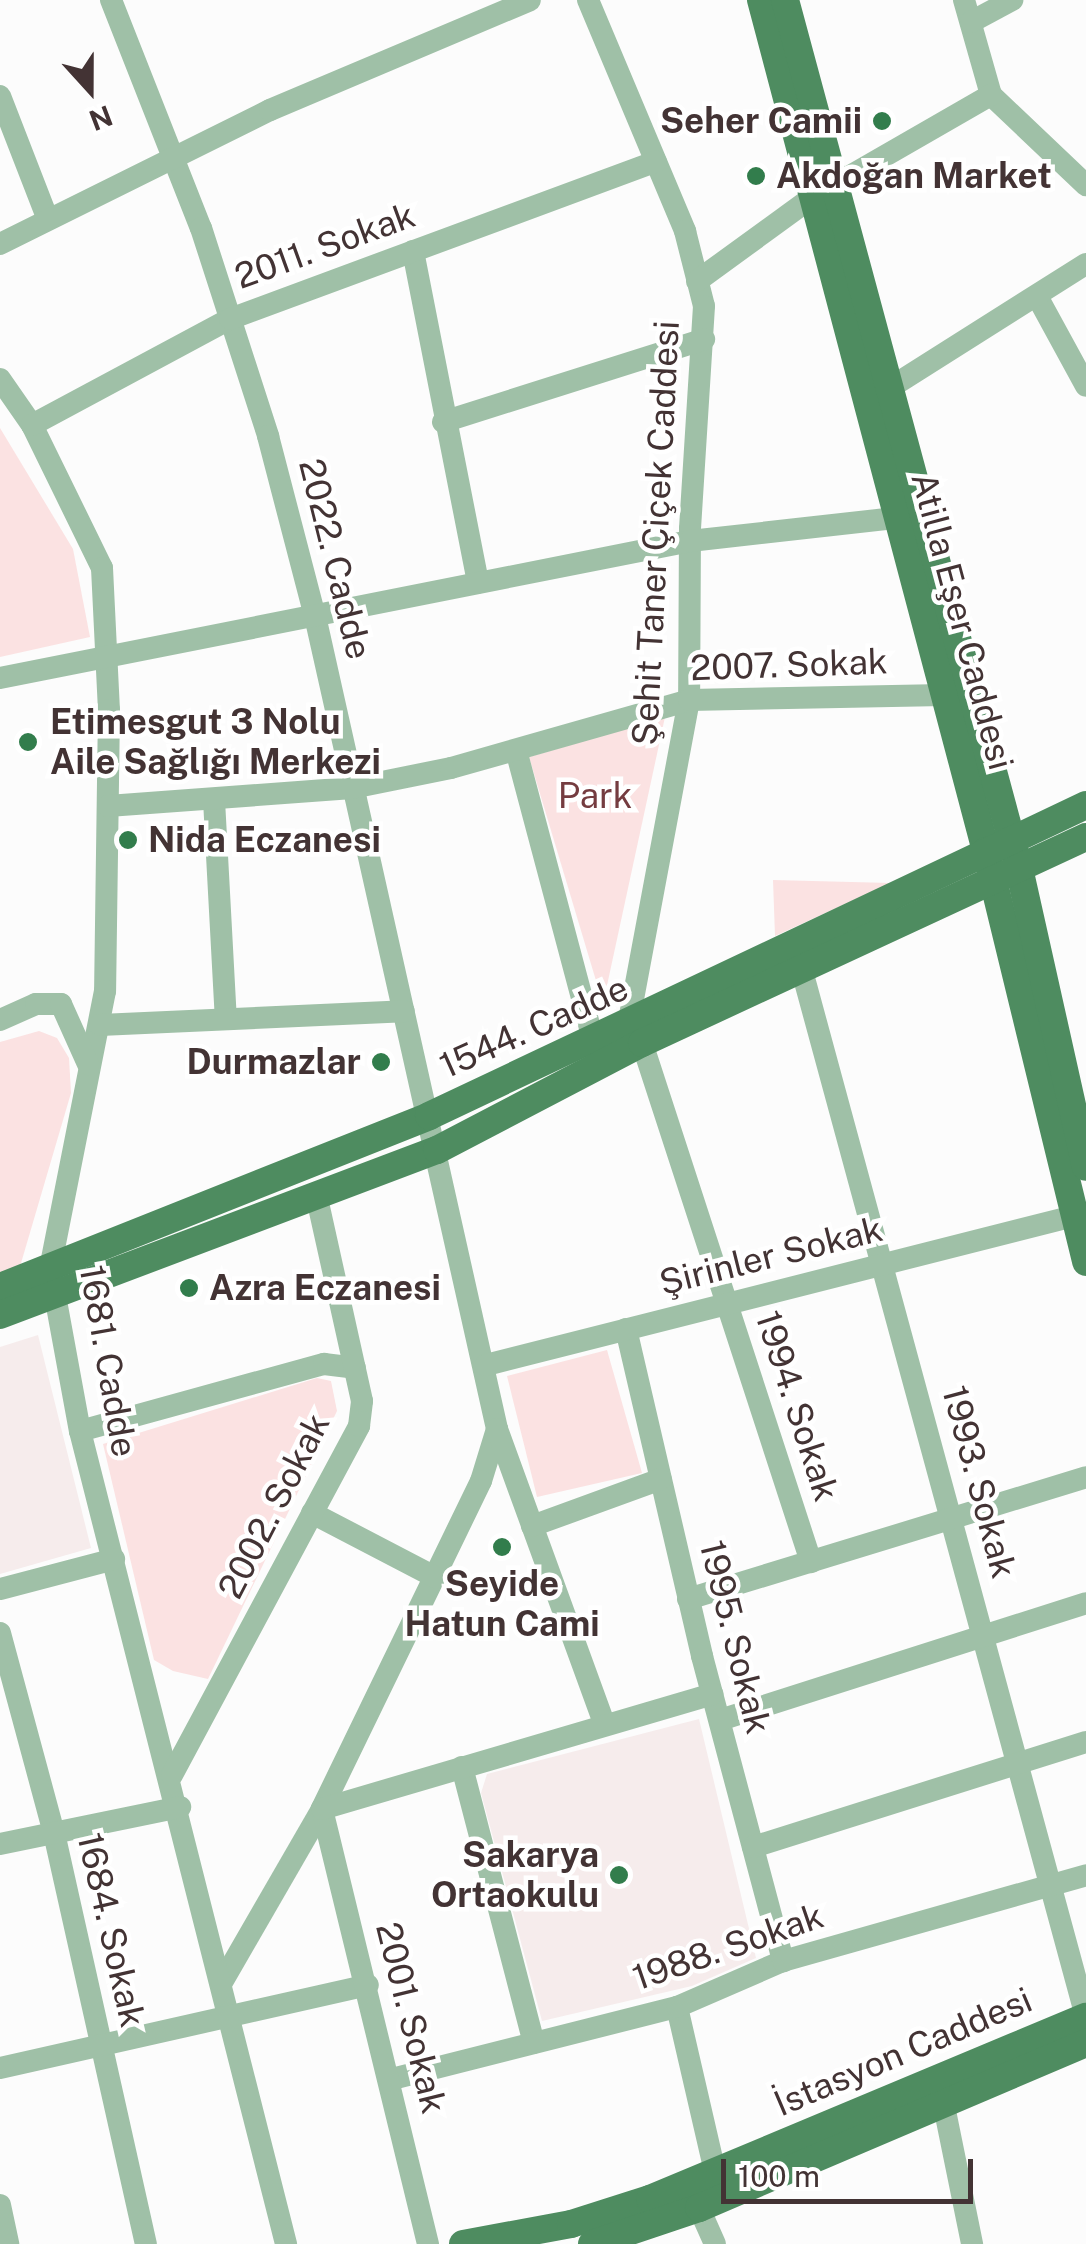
<!DOCTYPE html>
<meta charset="utf-8">
<style>
body{margin:0}
#map{position:relative;width:1086px;height:2244px;overflow:hidden;background:#fcfcfc;font-family:"Public Sans",sans-serif}
div>[style]{position:absolute}
.built>*{inset:0;background:#f6ecec}
.green>*{inset:0;background:#fbe2e2}
.minor>*{height:22px;margin:-11px;padding:0 11px;transform-origin:11px;border-radius:11px;background:#9fc0a7}
.major>*{height:28px;margin:-14px;padding:0 14px;transform-origin:14px;border-radius:14px;background:#4e8c60}
.dots>*{width:28px;height:28px;translate:-50% -50%;box-sizing:border-box;border:5px solid #fff;border-radius:50%}
span{translate:-50% -50%;white-space:nowrap;text-align:center;line-height:1.15;-webkit-text-stroke:9px #fff;paint-order:stroke}
.poi-label{font-size:35px;color:#433334;font-weight:700}
.right{translate:-100% -50%;text-align:right}
.left{translate:0 -50%;text-align:left}
.street-label{font-size:35px;color:#433334}
.park-label{font-size:35px;color:#753c40}
.north{position:absolute;left:40px;top:40px;width:100px;height:100px;-webkit-text-stroke:8px #fff;paint-order:stroke;rotate:159deg;font-size:28px;font-weight:700;line-height:40px;text-align:center;color:#433334}
.north::after{content:'';display:block;margin:auto;width:35px;height:45px;background:#433334;clip-path:polygon(50% 0,100% 100%,50% 72%,0 100%)}
.scale{position:absolute;left:721px;top:2159px;width:252px;height:45px;box-sizing:border-box;border:5px solid #433334;border-top:0;padding-left:12px;font-size:30px;line-height:35px;white-space:nowrap;color:#433334;-webkit-text-stroke:8px #fff;paint-order:stroke}
</style>
<div id="map">
<div class="built">
<i style="clip-path:polygon(38px 1335px,91px 1548px,0 1574px,0 1347px)"></i>
<i style="clip-path:polygon(699px 1719px,756px 1958px,692px 1986px,542px 2021px,481px 1793px,487px 1774px)"></i>
</div>
<div class="green">
<i style="clip-path:polygon(0 428px,73px 549px,90px 637px,0 657px)"></i>
<i style="clip-path:polygon(665px 717px,603px 1004px,529px 757px)"></i>
<i style="clip-path:polygon(773px 880px,891px 883px,775px 936px)"></i>
<i style="clip-path:polygon(39px 1031px,57px 1038px,69px 1058px,71px 1093px,19px 1270px,0 1276px,0 1042px)"></i>
<i style="clip-path:polygon(607px 1350px,642px 1473px,537px 1497px,507px 1376px)"></i>
<i style="clip-path:polygon(317px 1378px,331px 1381px,337px 1411px,208px 1679px,173px 1671px,154px 1660px,103px 1444px)"></i>
</div>
<div class="minor">
<i style="left:111px;top:0;width:245px;rotate:68.5deg"></i>
<i style="left:201px;top:228px;width:219px;rotate:72.1deg"></i>
<i style="left:268px;top:436px;width:186px;rotate:75.4deg"></i>
<i style="left:315px;top:616px;width:833px;rotate:77.38deg"></i>
<i style="left:497px;top:1429px;width:54px;rotate:107.1deg"></i>
<i style="left:481px;top:1481px;width:365px;rotate:115.9deg"></i>
<i style="left:322px;top:1809px;width:200px;rotate:120deg"></i>
<i style="left:588px;top:0;width:251px;rotate:67.2deg"></i>
<i style="left:685px;top:231px;width:77px;rotate:75.8deg"></i>
<i style="left:704px;top:306px;width:223px;rotate:93.6deg"></i>
<i style="left:690px;top:529px;width:171px;rotate:90.3deg"></i>
<i style="left:689px;top:700px;width:333px;rotate:100.6deg"></i>
<i style="left:964px;top:0;width:99px;rotate:74.1deg"></i>
<i style="left:991px;top:95px;width:131px;rotate:43.5deg"></i>
<i style="left:971px;top:22px;width:47px;rotate:-28.2deg"></i>
<i style="left:0;top:96px;width:130px;rotate:68.8deg"></i>
<i style="left:0;top:244px;width:301px;rotate:-26.4deg"></i>
<i style="left:270px;top:110px;width:282px;rotate:-22.9deg"></i>
<i style="left:413px;top:251px;width:338px;rotate:78.9deg"></i>
<i style="left:697px;top:281px;width:140px;rotate:-36deg"></i>
<i style="left:810px;top:199px;width:209px;rotate:-29.9deg"></i>
<i style="left:1038px;top:298px;width:100px;rotate:61.4deg"></i>
<i style="left:0;top:379px;width:56px;rotate:55.2deg"></i>
<i style="left:32px;top:425px;width:159px;rotate:63.9deg"></i>
<i style="left:102px;top:568px;width:142px;rotate:87.2deg"></i>
<i style="left:109px;top:710px;width:281px;rotate:90.8deg"></i>
<i style="left:105px;top:991px;width:282px;rotate:101.2deg"></i>
<i style="left:50px;top:1268px;width:166px;rotate:79.6deg"></i>
<i style="left:80px;top:1431px;width:839px;rotate:75.78deg"></i>
<i style="left:888px;top:389px;width:234px;rotate:-32.3deg"></i>
<i style="left:443px;top:422px;width:274px;rotate:-17.6deg"></i>
<i style="left:32px;top:425px;width:225px;rotate:-28.2deg"></i>
<i style="left:230px;top:319px;width:454px;rotate:-20.3deg"></i>
<i style="left:0;top:678px;width:703px;rotate:-11.23deg"></i>
<i style="left:690px;top:541px;width:206px;rotate:-6.4deg"></i>
<i style="left:516px;top:750px;width:303px;rotate:75.1deg"></i>
<i style="left:214px;top:800px;width:219px;rotate:86.9deg"></i>
<i style="left:108px;top:806px;width:245px;rotate:-4.2deg"></i>
<i style="left:352px;top:788px;width:101px;rotate:-11.4deg"></i>
<i style="left:451px;top:768px;width:248px;rotate:-15.9deg"></i>
<i style="left:689px;top:700px;width:255px;rotate:-1.1deg"></i>
<i style="left:801px;top:967px;width:1088px;rotate:74.81deg"></i>
<i style="left:0;top:1020px;width:39px;rotate:-24deg"></i>
<i style="left:36px;top:1004px;width:25px"></i>
<i style="left:61px;top:1004px;width:66px;rotate:65.8deg"></i>
<i style="left:100px;top:1025px;width:304px;rotate:-2.6deg"></i>
<i style="left:642px;top:1043px;width:546px;rotate:71.96deg"></i>
<i style="left:626px;top:1329px;width:336px;rotate:76.9deg"></i>
<i style="left:702px;top:1656px;width:316px;rotate:75.1deg"></i>
<i style="left:486px;top:1365px;width:607px;rotate:-14.22deg"></i>
<i style="left:497px;top:1429px;width:315px;rotate:70deg"></i>
<i style="left:80px;top:1431px;width:253px;rotate:-15.4deg"></i>
<i style="left:324px;top:1364px;width:31px;rotate:7deg"></i>
<i style="left:312px;top:1513px;width:139px;rotate:27.5deg"></i>
<i style="left:532px;top:1526px;width:137px;rotate:-20deg"></i>
<i style="left:0;top:1589px;width:118px;rotate:-14.7deg"></i>
<i style="left:688px;top:1599px;width:416px;rotate:-17deg"></i>
<i style="left:0;top:1633px;width:207px;rotate:74.9deg"></i>
<i style="left:54px;top:1833px;width:421px;rotate:77.4deg"></i>
<i style="left:720px;top:1720px;width:384px;rotate:-17.7deg"></i>
<i style="left:462px;top:1767px;width:285px;rotate:75.4deg"></i>
<i style="left:172px;top:1775px;width:396px;rotate:-61.8deg"></i>
<i style="left:359px;top:1426px;width:25px;rotate:-83deg"></i>
<i style="left:362px;top:1401px;width:212px;rotate:-102.5deg"></i>
<i style="left:0;top:1844px;width:184px;rotate:-11.6deg"></i>
<i style="left:753px;top:1847px;width:349px;rotate:-17.5deg"></i>
<i style="left:677px;top:2007px;width:168px;rotate:77deg"></i>
<i style="left:0;top:2068px;width:377px;rotate:-12.7deg"></i>
<i style="left:392px;top:2079px;width:294px;rotate:-14.2deg"></i>
<i style="left:677px;top:2007px;width:116px;rotate:-23.5deg"></i>
<i style="left:783px;top:1961px;width:315px;rotate:-15.8deg"></i>
<i style="left:943px;top:2101px;width:146px;rotate:78.5deg"></i>
<i style="left:0;top:2205px;width:40px;rotate:78deg"></i>
<i style="left:699px;top:2208px;width:39px;rotate:66deg"></i>
<i style="left:428px;top:2244px;width:448px;rotate:-103.7deg"></i>
<i style="left:322px;top:1809px;width:407px;rotate:-16.4deg"></i>
</div>
<div class="major">
<i style="left:761px;top:0;width:880px;rotate:75.19deg"></i>
<i style="left:986px;top:851px;width:423px;rotate:76.3deg"></i>
<i style="left:785px;top:0;width:899px;rotate:74.91deg"></i>
<i style="left:1019px;top:868px;width:306px;rotate:77.4deg"></i>
<i style="left:0;top:1287px;width:462px;rotate:-21.7deg"></i>
<i style="left:429px;top:1116px;width:727px;rotate:-25.33deg"></i>
<i style="left:0;top:1315px;width:467px;rotate:-20.7deg"></i>
<i style="left:437px;top:1150px;width:231px;rotate:-27.6deg"></i>
<i style="left:642px;top:1043px;width:489px;rotate:-24.9deg"></i>
<i style="left:463px;top:2244px;width:110px;rotate:-10.5deg"></i>
<i style="left:571px;top:2224px;width:83px;rotate:-17.6deg"></i>
<i style="left:650px;top:2199px;width:472px;rotate:-22.7deg"></i>
<i style="left:592px;top:2244px;width:113px;rotate:-18.6deg"></i>
<i style="left:699px;top:2208px;width:421px;rotate:-23.1deg"></i>
</div>
<div class="dots">
<i style="left:882px;top:121px;background:#327d4c"></i>
<i style="left:756px;top:176px;background:#327d4c"></i>
<i style="left:28px;top:742px;background:#327d4c"></i>
<i style="left:128px;top:840px;background:#327d4c"></i>
<i style="left:381px;top:1062px;background:#327d4c"></i>
<i style="left:189px;top:1288px;background:#327d4c"></i>
<i style="left:502px;top:1547px;background:#327d4c"></i>
<i style="left:619px;top:1875px;background:#327d4c"></i>
</div>
<div class="poi-label">
<span class="right" style="left:862px;top:121px">Seher Camii</span>
<span class="left" style="left:776px;top:176px">Akdoğan Market</span>
<span class="left" style="left:50px;top:742px">Etimesgut 3 Nolu<br>Aile Sağlığı Merkezi</span>
<span class="left" style="left:148px;top:840px">Nida Eczanesi</span>
<span class="right" style="left:361px;top:1062px">Durmazlar</span>
<span class="left" style="left:209px;top:1288px">Azra Eczanesi</span>
<span style="left:502px;top:1604px">Seyide<br>Hatun Cami</span>
<span class="right" style="left:599px;top:1875px">Sakarya<br>Ortaokulu</span>
</div>
<div class="street-label">
<span style="left:325px;top:246px;rotate:-20deg">2011. Sokak</span>
<span style="left:656px;top:533px;rotate:-87deg">Şehit Taner Çiçek Caddesi</span>
<span style="left:335px;top:559px;rotate:76deg">2022. Cadde</span>
<span style="left:962px;top:621px;rotate:75deg">Atilla Eşer Caddesi</span>
<span style="left:789px;top:665px;rotate:-2deg">2007. Sokak</span>
<span style="left:534px;top:1027px;rotate:-24deg">1544. Cadde</span>
<span style="left:771px;top:1256px;rotate:-14deg">Şirinler Sokak</span>
<span style="left:108px;top:1361px;rotate:80deg">1681. Cadde</span>
<span style="left:797px;top:1406px;rotate:72deg">1994. Sokak</span>
<span style="left:979px;top:1482px;rotate:75deg">1993. Sokak</span>
<span style="left:274px;top:1506px;rotate:-63deg">2002. Sokak</span>
<span style="left:735px;top:1637px;rotate:76deg">1995. Sokak</span>
<span style="left:111px;top:1930px;rotate:77deg">1684. Sokak</span>
<span style="left:728px;top:1947px;rotate:-19deg">1988. Sokak</span>
<span style="left:411px;top:2018px;rotate:76deg">2001. Sokak</span>
<span style="left:903px;top:2052px;rotate:-23deg">İstasyon Caddesi</span>
</div>
<div class="park-label">
<span style="left:595px;top:796px">Park</span>
</div>
<div class="north">N</div>
<div class="scale">100 m</div>
</div>
